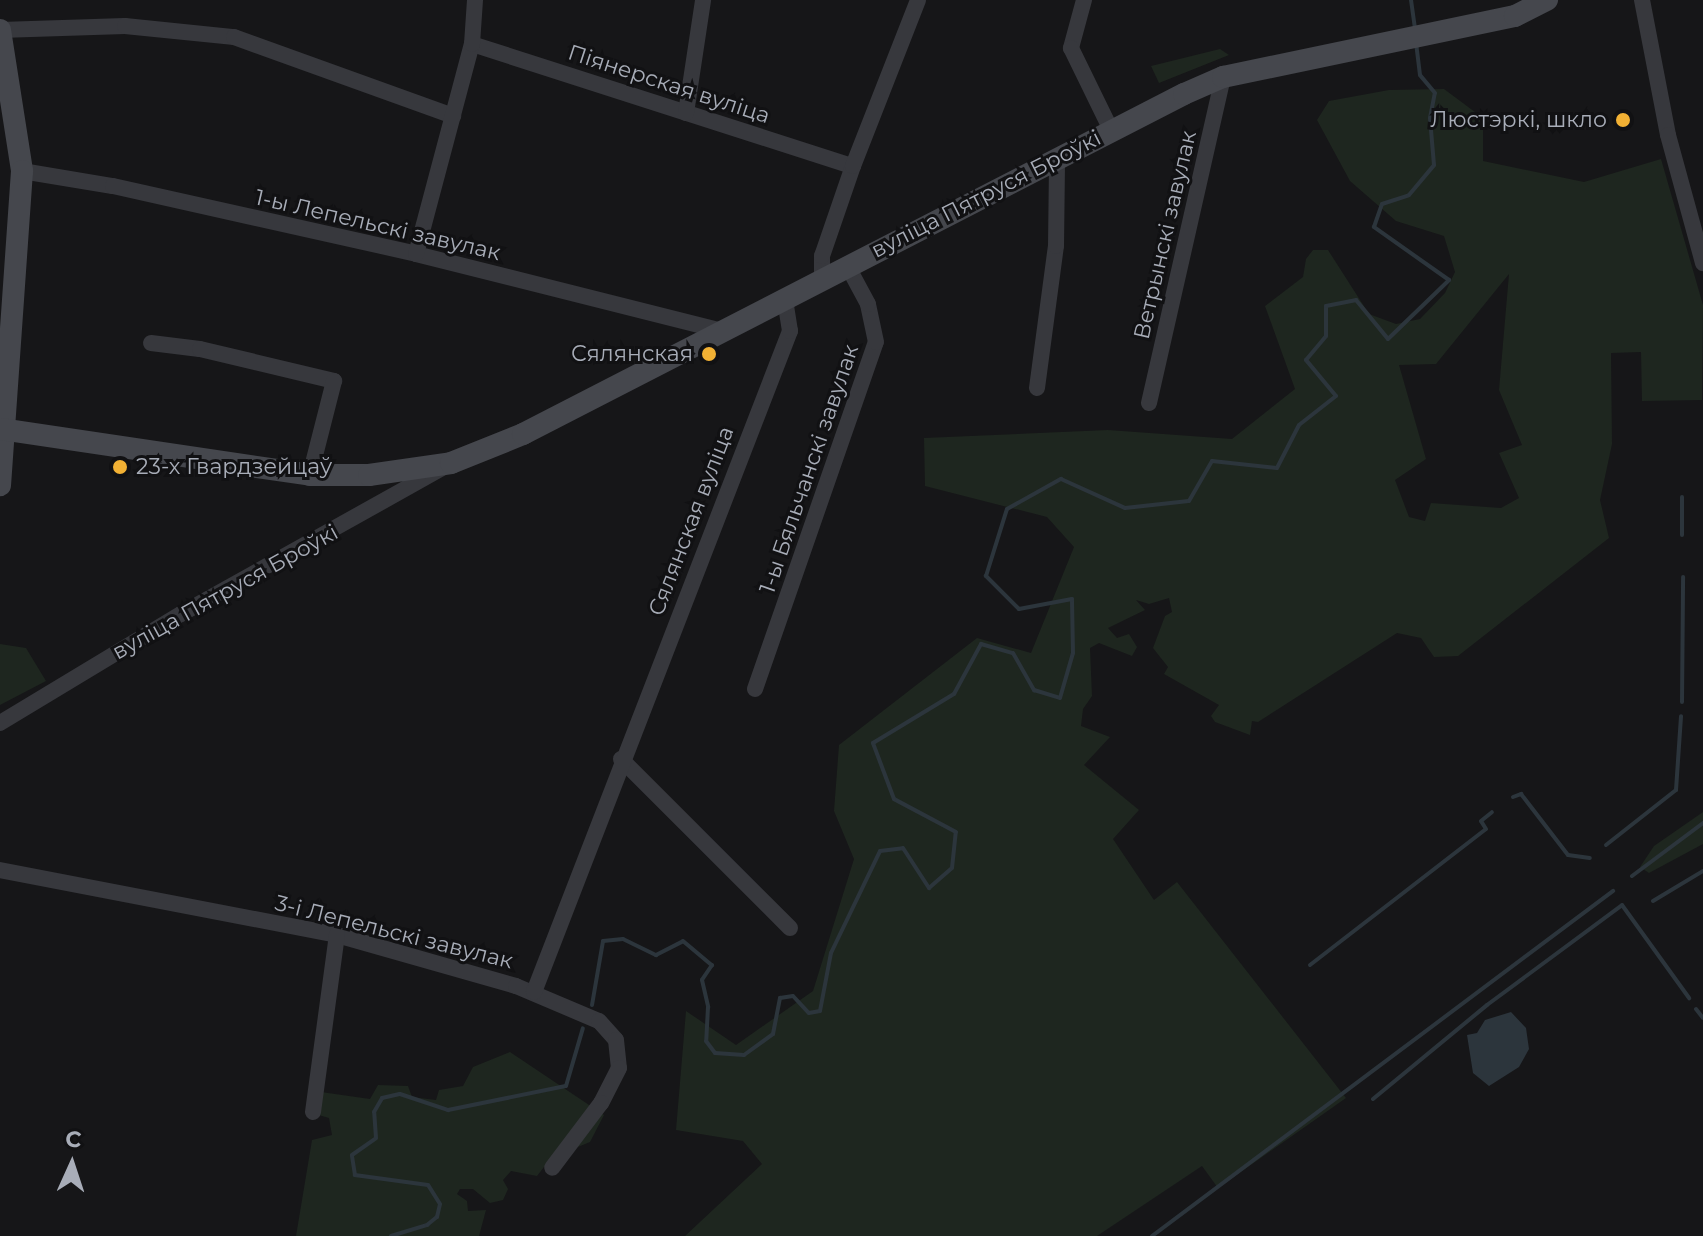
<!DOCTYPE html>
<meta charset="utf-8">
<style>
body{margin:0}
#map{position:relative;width:1703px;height:1236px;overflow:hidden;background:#161618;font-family:Montserrat,sans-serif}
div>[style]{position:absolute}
.green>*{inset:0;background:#1e261f}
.water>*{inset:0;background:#2c353c}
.stream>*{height:4px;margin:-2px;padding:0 2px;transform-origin:2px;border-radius:2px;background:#2c353c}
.street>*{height:16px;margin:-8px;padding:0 8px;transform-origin:8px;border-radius:8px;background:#37383d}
.secondary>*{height:22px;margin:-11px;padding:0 11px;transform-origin:11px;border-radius:11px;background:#45474d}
.dots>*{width:22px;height:22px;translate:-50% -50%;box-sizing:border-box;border:4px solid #111113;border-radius:50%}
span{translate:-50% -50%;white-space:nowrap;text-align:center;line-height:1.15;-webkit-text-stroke:6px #111113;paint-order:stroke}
.street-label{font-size:22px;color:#a8adb8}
.poi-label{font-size:22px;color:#a8adb8}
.right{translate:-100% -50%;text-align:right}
.left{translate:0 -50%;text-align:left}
.north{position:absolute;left:32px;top:1124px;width:80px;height:80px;-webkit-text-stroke:6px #111113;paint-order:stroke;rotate:3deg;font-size:22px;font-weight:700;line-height:32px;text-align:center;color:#a8adb8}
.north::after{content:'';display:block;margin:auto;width:28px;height:36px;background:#a8adb8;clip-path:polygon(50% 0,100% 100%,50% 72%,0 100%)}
</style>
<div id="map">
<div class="green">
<i style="clip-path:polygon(1220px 49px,1229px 55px,1159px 83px,1151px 66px)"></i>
<i style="clip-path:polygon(evenodd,1444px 89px,1483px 118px,1483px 161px,1584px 182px,1661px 159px,1703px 305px,1702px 400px,1642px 401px,1641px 352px,1611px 353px,1612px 444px,1600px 500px,1609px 538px,1458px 656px,1434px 657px,1421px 638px,1397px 633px,1258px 722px,1252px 721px,1250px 735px,1215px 722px,1211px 716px,1219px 705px,1164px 674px,1168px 667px,1153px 648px,1165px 616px,1172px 612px,1169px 598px,1149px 604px,1136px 600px,1145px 610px,1108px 628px,1117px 638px,1129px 634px,1137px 647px,1132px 656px,1099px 643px,1090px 648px,1092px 696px,1083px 709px,1081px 726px,1110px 737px,1084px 765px,1139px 810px,1113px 839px,1154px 900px,1177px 882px,1346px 1098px,1218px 1188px,1202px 1166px,1097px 1236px,685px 1236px,762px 1164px,743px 1141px,676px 1130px,686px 1011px,736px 1045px,813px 991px,854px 859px,834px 811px,839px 745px,977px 638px,1031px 653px,1074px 547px,1047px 517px,925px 486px,924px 438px,1108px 430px,1232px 439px,1295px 389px,1265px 306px,1303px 277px,1306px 259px,1313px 250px,1328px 250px,1369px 314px,1396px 324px,1420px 319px,1445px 293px,1455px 272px,1444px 236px,1396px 221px,1350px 181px,1317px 120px,1329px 101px,1389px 90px,1444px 89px,1509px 274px,1499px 390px,1522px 445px,1499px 453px,1519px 498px,1501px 508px,1431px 503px,1425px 521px,1409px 517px,1395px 480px,1426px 459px,1399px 365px,1436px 364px,1509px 274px)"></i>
<i style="clip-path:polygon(0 644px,26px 648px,46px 681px,0 705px)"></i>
<i style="clip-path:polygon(1703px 812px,1703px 844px,1649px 873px,1640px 867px,1654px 846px)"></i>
<i style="clip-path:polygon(510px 1052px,604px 1115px,590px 1142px,551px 1158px,537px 1176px,511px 1171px,503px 1180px,508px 1189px,503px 1200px,490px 1203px,473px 1189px,460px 1189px,457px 1194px,467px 1201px,468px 1211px,486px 1210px,479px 1236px,296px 1236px,312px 1140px,332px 1135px,329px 1118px,315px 1114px,321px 1092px,370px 1099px,378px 1085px,408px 1086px,412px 1097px,436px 1100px,439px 1090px,463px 1086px,473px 1067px)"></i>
</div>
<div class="water">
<i style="clip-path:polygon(1511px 1012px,1526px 1028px,1529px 1049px,1519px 1067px,1489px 1086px,1473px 1073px,1467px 1035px,1477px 1033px,1485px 1020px)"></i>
</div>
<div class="stream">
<i style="left:1411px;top:0;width:30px;rotate:82deg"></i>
<i style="left:1682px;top:497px;width:38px;rotate:90deg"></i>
<i style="left:1682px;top:702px;width:125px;rotate:-89.5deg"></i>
<i style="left:1513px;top:797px;width:9px;rotate:-21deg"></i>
<i style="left:1521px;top:794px;width:77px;rotate:52.4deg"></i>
<i style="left:1568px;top:855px;width:22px;rotate:8deg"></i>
<i style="left:1606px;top:845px;width:89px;rotate:-38.2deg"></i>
<i style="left:1676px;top:790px;width:74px;rotate:-86.1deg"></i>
<i style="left:1632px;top:876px;width:89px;rotate:-36.7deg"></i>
<i style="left:1653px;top:901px;width:58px;rotate:-31deg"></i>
<i style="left:1310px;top:965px;width:222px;rotate:-37.7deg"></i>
<i style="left:1486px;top:829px;width:9px;rotate:-122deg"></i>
<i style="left:1481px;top:821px;width:14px;rotate:-39deg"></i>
<i style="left:592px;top:1005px;width:65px;rotate:-80.2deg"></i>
<i style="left:603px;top:941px;width:20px;rotate:-6deg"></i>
<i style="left:623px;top:939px;width:37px;rotate:26deg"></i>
<i style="left:656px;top:955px;width:30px;rotate:-27deg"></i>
<i style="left:683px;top:941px;width:38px;rotate:40deg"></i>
<i style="left:712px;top:965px;width:18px;rotate:124deg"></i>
<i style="left:702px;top:980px;width:28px;rotate:77deg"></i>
<i style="left:708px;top:1007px;width:34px;rotate:93deg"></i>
<i style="left:706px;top:1041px;width:15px;rotate:53deg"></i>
<i style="left:715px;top:1053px;width:29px;rotate:4deg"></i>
<i style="left:744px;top:1055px;width:36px;rotate:-36deg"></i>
<i style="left:773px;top:1034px;width:37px;rotate:-79deg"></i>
<i style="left:780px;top:998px;width:13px;rotate:-9deg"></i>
<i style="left:793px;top:996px;width:23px;rotate:47deg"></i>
<i style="left:809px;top:1013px;width:11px;rotate:-10deg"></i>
<i style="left:820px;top:1011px;width:59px;rotate:-79.3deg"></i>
<i style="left:831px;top:953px;width:113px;rotate:-64.3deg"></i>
<i style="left:880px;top:851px;width:23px;rotate:-7deg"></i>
<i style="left:903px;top:848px;width:48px;rotate:57deg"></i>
<i style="left:929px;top:888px;width:30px;rotate:-41deg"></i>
<i style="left:952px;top:868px;width:36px;rotate:-84deg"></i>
<i style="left:956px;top:832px;width:70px;rotate:-152deg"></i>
<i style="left:894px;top:799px;width:60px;rotate:-110.6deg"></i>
<i style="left:873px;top:743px;width:95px;rotate:-31.2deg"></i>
<i style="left:954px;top:694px;width:57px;rotate:-61.6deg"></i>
<i style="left:981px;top:644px;width:33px;rotate:16deg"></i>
<i style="left:1013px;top:653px;width:43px;rotate:60.4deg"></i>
<i style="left:1034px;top:690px;width:27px;rotate:17deg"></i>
<i style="left:1060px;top:698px;width:47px;rotate:-73.9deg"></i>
<i style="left:1073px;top:653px;width:54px;rotate:-91.1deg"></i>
<i style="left:1072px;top:599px;width:54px;rotate:169.3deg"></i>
<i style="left:1019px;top:609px;width:47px;rotate:-135deg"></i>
<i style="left:986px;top:576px;width:70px;rotate:-72.6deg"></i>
<i style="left:1007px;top:509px;width:62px;rotate:-29.1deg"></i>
<i style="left:1061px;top:479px;width:70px;rotate:24.4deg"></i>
<i style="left:1125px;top:508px;width:64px;rotate:-6.2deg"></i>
<i style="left:1189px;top:501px;width:46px;rotate:-60.1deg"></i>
<i style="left:1212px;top:461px;width:65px;rotate:6.1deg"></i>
<i style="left:1277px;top:468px;width:48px;rotate:-62.9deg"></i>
<i style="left:1299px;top:425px;width:47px;rotate:-38.1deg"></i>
<i style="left:1336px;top:396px;width:47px;rotate:-129.8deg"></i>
<i style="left:1306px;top:360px;width:31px;rotate:-50deg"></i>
<i style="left:1326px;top:336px;width:30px;rotate:-90deg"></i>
<i style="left:1326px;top:306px;width:31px;rotate:-11deg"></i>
<i style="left:1356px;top:300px;width:50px;rotate:50.6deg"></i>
<i style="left:1388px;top:339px;width:85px;rotate:-44deg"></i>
<i style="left:1449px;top:280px;width:92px;rotate:-144.8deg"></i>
<i style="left:1374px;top:227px;width:24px;rotate:-71deg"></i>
<i style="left:1382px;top:204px;width:28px;rotate:-18deg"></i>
<i style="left:1409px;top:195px;width:39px;rotate:-50deg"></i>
<i style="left:1434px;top:165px;width:47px;rotate:-94.9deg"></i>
<i style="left:1430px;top:118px;width:25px;rotate:-79deg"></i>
<i style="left:1435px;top:93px;width:23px;rotate:-130deg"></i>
<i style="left:1420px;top:75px;width:32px;rotate:-97deg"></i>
<i style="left:1696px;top:1009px;width:11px;rotate:52deg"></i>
<i style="left:1373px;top:1099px;width:148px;rotate:-39.5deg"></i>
<i style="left:1487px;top:1005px;width:168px;rotate:-36.5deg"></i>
<i style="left:1622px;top:905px;width:115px;rotate:54.2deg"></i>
<i style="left:391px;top:1236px;width:38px;rotate:-17deg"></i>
<i style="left:427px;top:1225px;width:13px;rotate:-39deg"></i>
<i style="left:437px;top:1217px;width:13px;rotate:-77deg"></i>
<i style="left:440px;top:1204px;width:22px;rotate:-122deg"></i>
<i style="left:428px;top:1185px;width:74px;rotate:-172.2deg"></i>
<i style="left:355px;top:1175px;width:20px;rotate:-99deg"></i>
<i style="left:352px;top:1155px;width:29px;rotate:-35deg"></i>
<i style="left:376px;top:1138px;width:26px;rotate:-94deg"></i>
<i style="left:374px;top:1112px;width:16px;rotate:-60deg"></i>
<i style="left:382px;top:1098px;width:18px;rotate:-13deg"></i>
<i style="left:400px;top:1094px;width:51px;rotate:18.4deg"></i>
<i style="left:448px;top:1110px;width:120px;rotate:-11.5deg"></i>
<i style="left:566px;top:1086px;width:60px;rotate:-73.7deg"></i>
<i style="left:1152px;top:1236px;width:576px;rotate:-36.81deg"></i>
</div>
<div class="street">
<i style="left:1084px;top:0;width:50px;rotate:105.2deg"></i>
<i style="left:1071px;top:48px;width:91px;rotate:64deg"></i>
<i style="left:1642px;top:0;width:137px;rotate:79.1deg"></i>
<i style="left:1668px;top:135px;width:133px;rotate:74.7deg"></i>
<i style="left:0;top:30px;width:125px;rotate:-1.8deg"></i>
<i style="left:125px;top:26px;width:110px;rotate:5.8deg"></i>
<i style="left:234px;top:37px;width:233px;rotate:19.8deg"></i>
<i style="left:472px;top:44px;width:400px;rotate:17.8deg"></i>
<i style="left:686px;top:113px;width:114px;rotate:-81.4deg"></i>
<i style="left:22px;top:171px;width:92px;rotate:9.4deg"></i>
<i style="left:113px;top:186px;width:311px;rotate:12.6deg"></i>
<i style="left:416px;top:254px;width:317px;rotate:14.1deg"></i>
<i style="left:416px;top:254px;width:217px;rotate:-75.1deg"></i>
<i style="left:472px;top:44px;width:44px;rotate:-86.1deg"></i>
<i style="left:822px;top:278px;width:22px;rotate:-90deg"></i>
<i style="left:822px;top:256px;width:95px;rotate:-71deg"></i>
<i style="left:853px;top:166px;width:178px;rotate:-68.6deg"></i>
<i style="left:151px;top:343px;width:49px;rotate:7deg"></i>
<i style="left:200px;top:349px;width:138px;rotate:13.4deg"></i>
<i style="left:334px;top:381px;width:97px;rotate:104.3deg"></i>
<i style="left:1037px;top:388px;width:143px;rotate:-82.4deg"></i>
<i style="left:1056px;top:246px;width:88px;rotate:-89.3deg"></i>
<i style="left:1149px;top:403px;width:334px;rotate:-77.2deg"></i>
<i style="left:755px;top:689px;width:367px;rotate:-70.8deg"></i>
<i style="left:876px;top:342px;width:39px;rotate:-102deg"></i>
<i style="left:868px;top:304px;width:44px;rotate:-118.3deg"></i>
<i style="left:0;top:723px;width:211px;rotate:-31.1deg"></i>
<i style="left:181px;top:614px;width:299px;rotate:-29.2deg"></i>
<i style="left:621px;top:759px;width:239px;rotate:45deg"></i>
<i style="left:0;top:870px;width:343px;rotate:10.9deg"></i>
<i style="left:337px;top:935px;width:186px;rotate:15.9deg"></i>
<i style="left:516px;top:986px;width:90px;rotate:22.9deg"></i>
<i style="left:599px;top:1021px;width:25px;rotate:48deg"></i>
<i style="left:616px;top:1040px;width:28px;rotate:84deg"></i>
<i style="left:619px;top:1068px;width:39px;rotate:117deg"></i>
<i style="left:601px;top:1103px;width:81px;rotate:127deg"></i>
<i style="left:534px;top:992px;width:709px;rotate:-68.83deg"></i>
<i style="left:790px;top:331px;width:33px;rotate:-99deg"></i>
<i style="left:313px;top:1112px;width:179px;rotate:-82.3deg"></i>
</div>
<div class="secondary">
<i style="left:0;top:30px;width:143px;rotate:81.1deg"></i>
<i style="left:22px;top:171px;width:315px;rotate:94deg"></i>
<i style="left:0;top:429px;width:313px;rotate:8.4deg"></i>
<i style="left:310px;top:475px;width:59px"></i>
<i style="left:369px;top:475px;width:83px;rotate:-8.3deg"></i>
<i style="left:451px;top:463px;width:78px;rotate:-21.9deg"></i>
<i style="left:523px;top:434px;width:743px;rotate:-27.22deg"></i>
<i style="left:1184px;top:94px;width:43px;rotate:-23.6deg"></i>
<i style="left:1223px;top:77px;width:298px;rotate:-11.8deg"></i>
<i style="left:1515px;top:16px;width:36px;rotate:-27deg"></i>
</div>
<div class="dots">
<i style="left:1623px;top:120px;background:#f2b134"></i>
<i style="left:709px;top:354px;background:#f2b134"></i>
<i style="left:120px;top:467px;background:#f2b134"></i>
</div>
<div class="street-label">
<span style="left:669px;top:84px;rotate:18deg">Піянерская вуліца</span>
<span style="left:986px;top:194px;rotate:-27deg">вуліца Пятруся Броўкі</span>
<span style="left:378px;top:225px;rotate:13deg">1-ы Лепельскі завулак</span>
<span style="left:1165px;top:235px;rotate:-77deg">Ветрынскі завулак</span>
<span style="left:809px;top:469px;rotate:-71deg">1-ы Бяльчанскі завулак</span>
<span style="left:691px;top:521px;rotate:-69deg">Сялянская вуліца</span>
<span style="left:225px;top:592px;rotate:-29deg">вуліца Пятруся Броўкі</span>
<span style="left:394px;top:932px;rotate:14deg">3-і Лепельскі завулак</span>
</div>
<div class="poi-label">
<span class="right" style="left:1607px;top:120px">Люстэркі, шкло</span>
<span class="right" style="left:693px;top:354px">Сялянская</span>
<span class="left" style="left:136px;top:467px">23-х Гвардзейцаў</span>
</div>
<div class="north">С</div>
</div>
